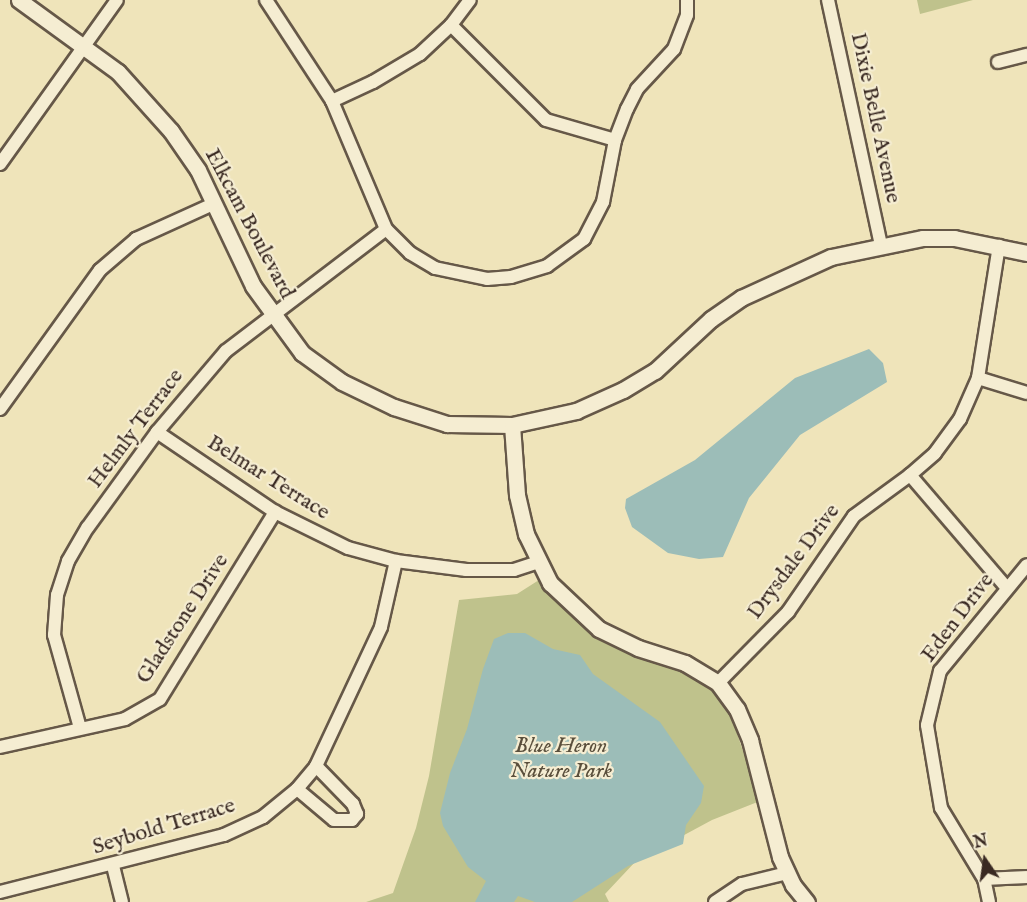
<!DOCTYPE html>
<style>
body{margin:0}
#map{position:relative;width:1027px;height:902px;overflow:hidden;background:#efe4ba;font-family:"IM FELL English",serif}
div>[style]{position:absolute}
.green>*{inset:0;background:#bfc28c}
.water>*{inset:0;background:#9cbdb8}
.roads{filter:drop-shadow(2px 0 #665848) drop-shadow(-2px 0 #665848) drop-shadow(0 2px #665848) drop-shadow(0 -2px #665848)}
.minor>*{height:12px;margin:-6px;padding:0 6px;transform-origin:6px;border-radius:6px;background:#f5edd2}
.tertiary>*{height:15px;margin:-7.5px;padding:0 7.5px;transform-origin:7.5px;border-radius:7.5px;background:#f5edd2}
span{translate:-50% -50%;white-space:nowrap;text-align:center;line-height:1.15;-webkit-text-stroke:4.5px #f5edd2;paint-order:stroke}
.street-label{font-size:22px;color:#392922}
.park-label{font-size:22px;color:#5a4f3c;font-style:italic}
.north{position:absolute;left:955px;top:830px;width:60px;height:60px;-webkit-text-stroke:4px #f5edd2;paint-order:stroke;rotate:347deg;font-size:16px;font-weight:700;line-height:24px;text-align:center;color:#392922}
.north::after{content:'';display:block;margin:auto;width:21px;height:27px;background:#392922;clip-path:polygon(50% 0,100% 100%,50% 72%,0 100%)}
</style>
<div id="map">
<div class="green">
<i style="clip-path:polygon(917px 0,973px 0,920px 14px)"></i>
<i style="clip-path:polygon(539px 580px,559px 604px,603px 640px,677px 665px,726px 701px,760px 801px,712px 820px,636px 861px,605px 894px,609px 902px,366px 902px,393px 893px,416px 828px,429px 776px,459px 600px,517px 594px)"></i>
</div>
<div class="water">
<i style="clip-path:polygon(869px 349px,883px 363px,887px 382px,800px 435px,749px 498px,723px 557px,699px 559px,668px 553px,632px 527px,625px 508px,626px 499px,695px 460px,795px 378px)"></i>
<i style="clip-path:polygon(508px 633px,525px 633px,553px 649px,580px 655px,593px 674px,660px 722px,704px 786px,701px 803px,686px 825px,683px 844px,628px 866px,572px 902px,535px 902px,518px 896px,514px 902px,475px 902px,486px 881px,468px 867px,443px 826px,440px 813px,450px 773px,467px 729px,483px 669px,494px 639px)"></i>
</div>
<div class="roads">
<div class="minor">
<i style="left:266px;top:0;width:121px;rotate:56.8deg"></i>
<i style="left:332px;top:101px;width:139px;rotate:67.1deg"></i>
<i style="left:386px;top:229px;width:34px;rotate:45deg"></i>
<i style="left:410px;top:253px;width:29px;rotate:31deg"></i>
<i style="left:435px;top:268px;width:53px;rotate:11.9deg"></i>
<i style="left:487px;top:279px;width:24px;rotate:-5deg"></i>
<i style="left:511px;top:277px;width:38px;rotate:-17deg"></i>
<i style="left:547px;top:266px;width:46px;rotate:-36.1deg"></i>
<i style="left:584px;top:239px;width:42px;rotate:-62.8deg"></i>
<i style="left:603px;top:202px;width:63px;rotate:-79deg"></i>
<i style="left:615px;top:140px;width:33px;rotate:-69deg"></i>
<i style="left:627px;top:109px;width:22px;rotate:-63deg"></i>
<i style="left:637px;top:89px;width:54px;rotate:-47.2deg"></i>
<i style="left:674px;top:49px;width:36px;rotate:-69deg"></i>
<i style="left:687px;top:15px;width:15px;rotate:-90deg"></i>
<i style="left:828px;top:0;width:251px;rotate:77.8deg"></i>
<i style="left:451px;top:25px;width:134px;rotate:45deg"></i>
<i style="left:546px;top:120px;width:72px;rotate:16.2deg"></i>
<i style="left:998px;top:62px;width:30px;rotate:-14deg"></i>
<i style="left:332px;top:101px;width:45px;rotate:-24.9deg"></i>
<i style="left:373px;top:82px;width:55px;rotate:-30.8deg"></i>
<i style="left:420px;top:54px;width:42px;rotate:-43.1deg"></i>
<i style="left:451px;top:25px;width:31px;rotate:-53deg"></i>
<i style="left:0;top:164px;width:201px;rotate:-54.5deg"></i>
<i style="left:978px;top:378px;width:51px;rotate:17deg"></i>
<i style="left:0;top:409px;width:171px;rotate:-54.3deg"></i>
<i style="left:100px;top:270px;width:48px;rotate:-40.7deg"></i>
<i style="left:136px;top:239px;width:85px;rotate:-24.4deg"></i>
<i style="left:157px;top:432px;width:143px;rotate:34.1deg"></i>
<i style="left:275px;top:512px;width:81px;rotate:26.3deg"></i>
<i style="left:348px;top:548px;width:50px;rotate:15.2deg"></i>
<i style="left:396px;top:561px;width:71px;rotate:7.3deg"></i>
<i style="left:466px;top:570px;width:48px"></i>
<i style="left:514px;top:570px;width:25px;rotate:-18deg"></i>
<i style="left:910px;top:475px;width:148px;rotate:49.4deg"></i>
<i style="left:718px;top:683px;width:100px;rotate:-45.4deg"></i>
<i style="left:788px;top:612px;width:116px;rotate:-55.5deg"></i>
<i style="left:854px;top:516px;width:69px;rotate:-36.2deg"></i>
<i style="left:910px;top:475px;width:33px;rotate:-41deg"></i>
<i style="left:935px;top:453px;width:42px;rotate:-53.7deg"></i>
<i style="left:960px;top:419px;width:45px;rotate:-66.3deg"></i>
<i style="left:978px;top:378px;width:134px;rotate:-81deg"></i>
<i style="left:80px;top:728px;width:97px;rotate:-105.6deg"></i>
<i style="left:54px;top:635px;width:40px;rotate:-85.7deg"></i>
<i style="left:57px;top:595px;width:36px;rotate:-72deg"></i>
<i style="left:68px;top:561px;width:39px;rotate:-60deg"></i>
<i style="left:88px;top:527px;width:117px;rotate:-54deg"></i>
<i style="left:157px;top:432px;width:106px;rotate:-49.6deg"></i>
<i style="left:226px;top:351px;width:201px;rotate:-37.3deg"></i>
<i style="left:0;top:747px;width:128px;rotate:-12.6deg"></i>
<i style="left:125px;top:719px;width:40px;rotate:-29.7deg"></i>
<i style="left:160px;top:699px;width:220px;rotate:-58.4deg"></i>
<i style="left:297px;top:789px;width:48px;rotate:40deg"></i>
<i style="left:334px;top:820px;width:18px"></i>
<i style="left:352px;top:820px;width:8px;rotate:-50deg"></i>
<i style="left:357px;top:814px;width:11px;rotate:-112deg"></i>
<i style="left:353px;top:804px;width:53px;rotate:-134.2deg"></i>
<i style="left:113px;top:866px;width:37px;rotate:76deg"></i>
<i style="left:984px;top:879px;width:43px;rotate:-2.7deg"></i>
<i style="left:0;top:892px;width:231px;rotate:-14.3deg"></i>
<i style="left:224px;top:835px;width:43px;rotate:-24.8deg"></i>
<i style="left:263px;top:817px;width:44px;rotate:-39.5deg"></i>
<i style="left:297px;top:789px;width:30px;rotate:-50deg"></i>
<i style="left:316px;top:766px;width:153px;rotate:-64.9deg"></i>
<i style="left:381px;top:627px;width:68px;rotate:-77.2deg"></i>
<i style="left:715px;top:902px;width:32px;rotate:-34deg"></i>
<i style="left:742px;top:884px;width:46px;rotate:-13.7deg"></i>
<i style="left:989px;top:902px;width:24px;rotate:-102deg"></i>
<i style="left:984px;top:879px;width:83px;rotate:-121.2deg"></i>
<i style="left:941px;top:808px;width:84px;rotate:-99.6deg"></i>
<i style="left:927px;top:725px;width:56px;rotate:-76.5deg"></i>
<i style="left:940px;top:671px;width:137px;rotate:-50.6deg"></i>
</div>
<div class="tertiary">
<i style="left:19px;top:0;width:122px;rotate:36deg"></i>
<i style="left:118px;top:72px;width:79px;rotate:48.1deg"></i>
<i style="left:171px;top:131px;width:47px;rotate:55.3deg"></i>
<i style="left:198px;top:170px;width:128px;rotate:64.6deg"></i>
<i style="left:253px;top:286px;width:83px;rotate:53.8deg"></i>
<i style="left:302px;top:353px;width:49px;rotate:35.9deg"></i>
<i style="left:342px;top:382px;width:58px;rotate:25.7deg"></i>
<i style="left:394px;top:407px;width:56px;rotate:17.8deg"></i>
<i style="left:447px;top:424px;width:65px;rotate:0.9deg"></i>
<i style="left:512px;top:425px;width:66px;rotate:-12.3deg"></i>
<i style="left:576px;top:411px;width:51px;rotate:-24.1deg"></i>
<i style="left:623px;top:390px;width:37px;rotate:-31deg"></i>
<i style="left:655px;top:371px;width:76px;rotate:-42.9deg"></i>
<i style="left:711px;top:319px;width:37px;rotate:-35deg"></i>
<i style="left:741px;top:298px;width:99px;rotate:-24.5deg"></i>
<i style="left:831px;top:257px;width:94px;rotate:-11.7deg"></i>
<i style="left:923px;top:238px;width:31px"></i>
<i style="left:954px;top:238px;width:75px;rotate:11.6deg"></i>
<i style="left:512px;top:425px;width:70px;rotate:85.9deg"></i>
<i style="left:517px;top:495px;width:40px;rotate:77deg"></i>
<i style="left:526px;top:534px;width:55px;rotate:63.9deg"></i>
<i style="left:550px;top:583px;width:67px;rotate:43.2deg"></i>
<i style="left:599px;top:629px;width:43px;rotate:26deg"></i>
<i style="left:638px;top:648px;width:49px;rotate:17.7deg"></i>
<i style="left:685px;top:663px;width:39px;rotate:31deg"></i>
<i style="left:718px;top:683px;width:32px;rotate:54deg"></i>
<i style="left:737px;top:709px;width:34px;rotate:67deg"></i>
<i style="left:750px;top:740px;width:121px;rotate:75.6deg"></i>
<i style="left:780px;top:857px;width:31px;rotate:65deg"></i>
<i style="left:793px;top:885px;width:22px;rotate:51deg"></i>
</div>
</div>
<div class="street-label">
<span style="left:875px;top:118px;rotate:78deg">Dixie Belle Avenue</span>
<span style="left:249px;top:224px;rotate:62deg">Elkcam Boulevard</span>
<span style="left:136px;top:429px;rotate:-53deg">Helmly Terrace</span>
<span style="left:268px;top:478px;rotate:32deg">Belmar Terrace</span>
<span style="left:794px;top:562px;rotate:-53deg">Drysdale Drive</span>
<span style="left:958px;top:618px;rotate:-53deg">Eden Drive</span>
<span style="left:183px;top:619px;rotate:-57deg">Gladstone Drive</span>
<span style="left:164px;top:827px;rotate:-17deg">Seybold Terrace</span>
</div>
<div class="park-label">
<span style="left:561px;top:759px">Blue Heron<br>Nature Park</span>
</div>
<div class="north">N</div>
</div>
